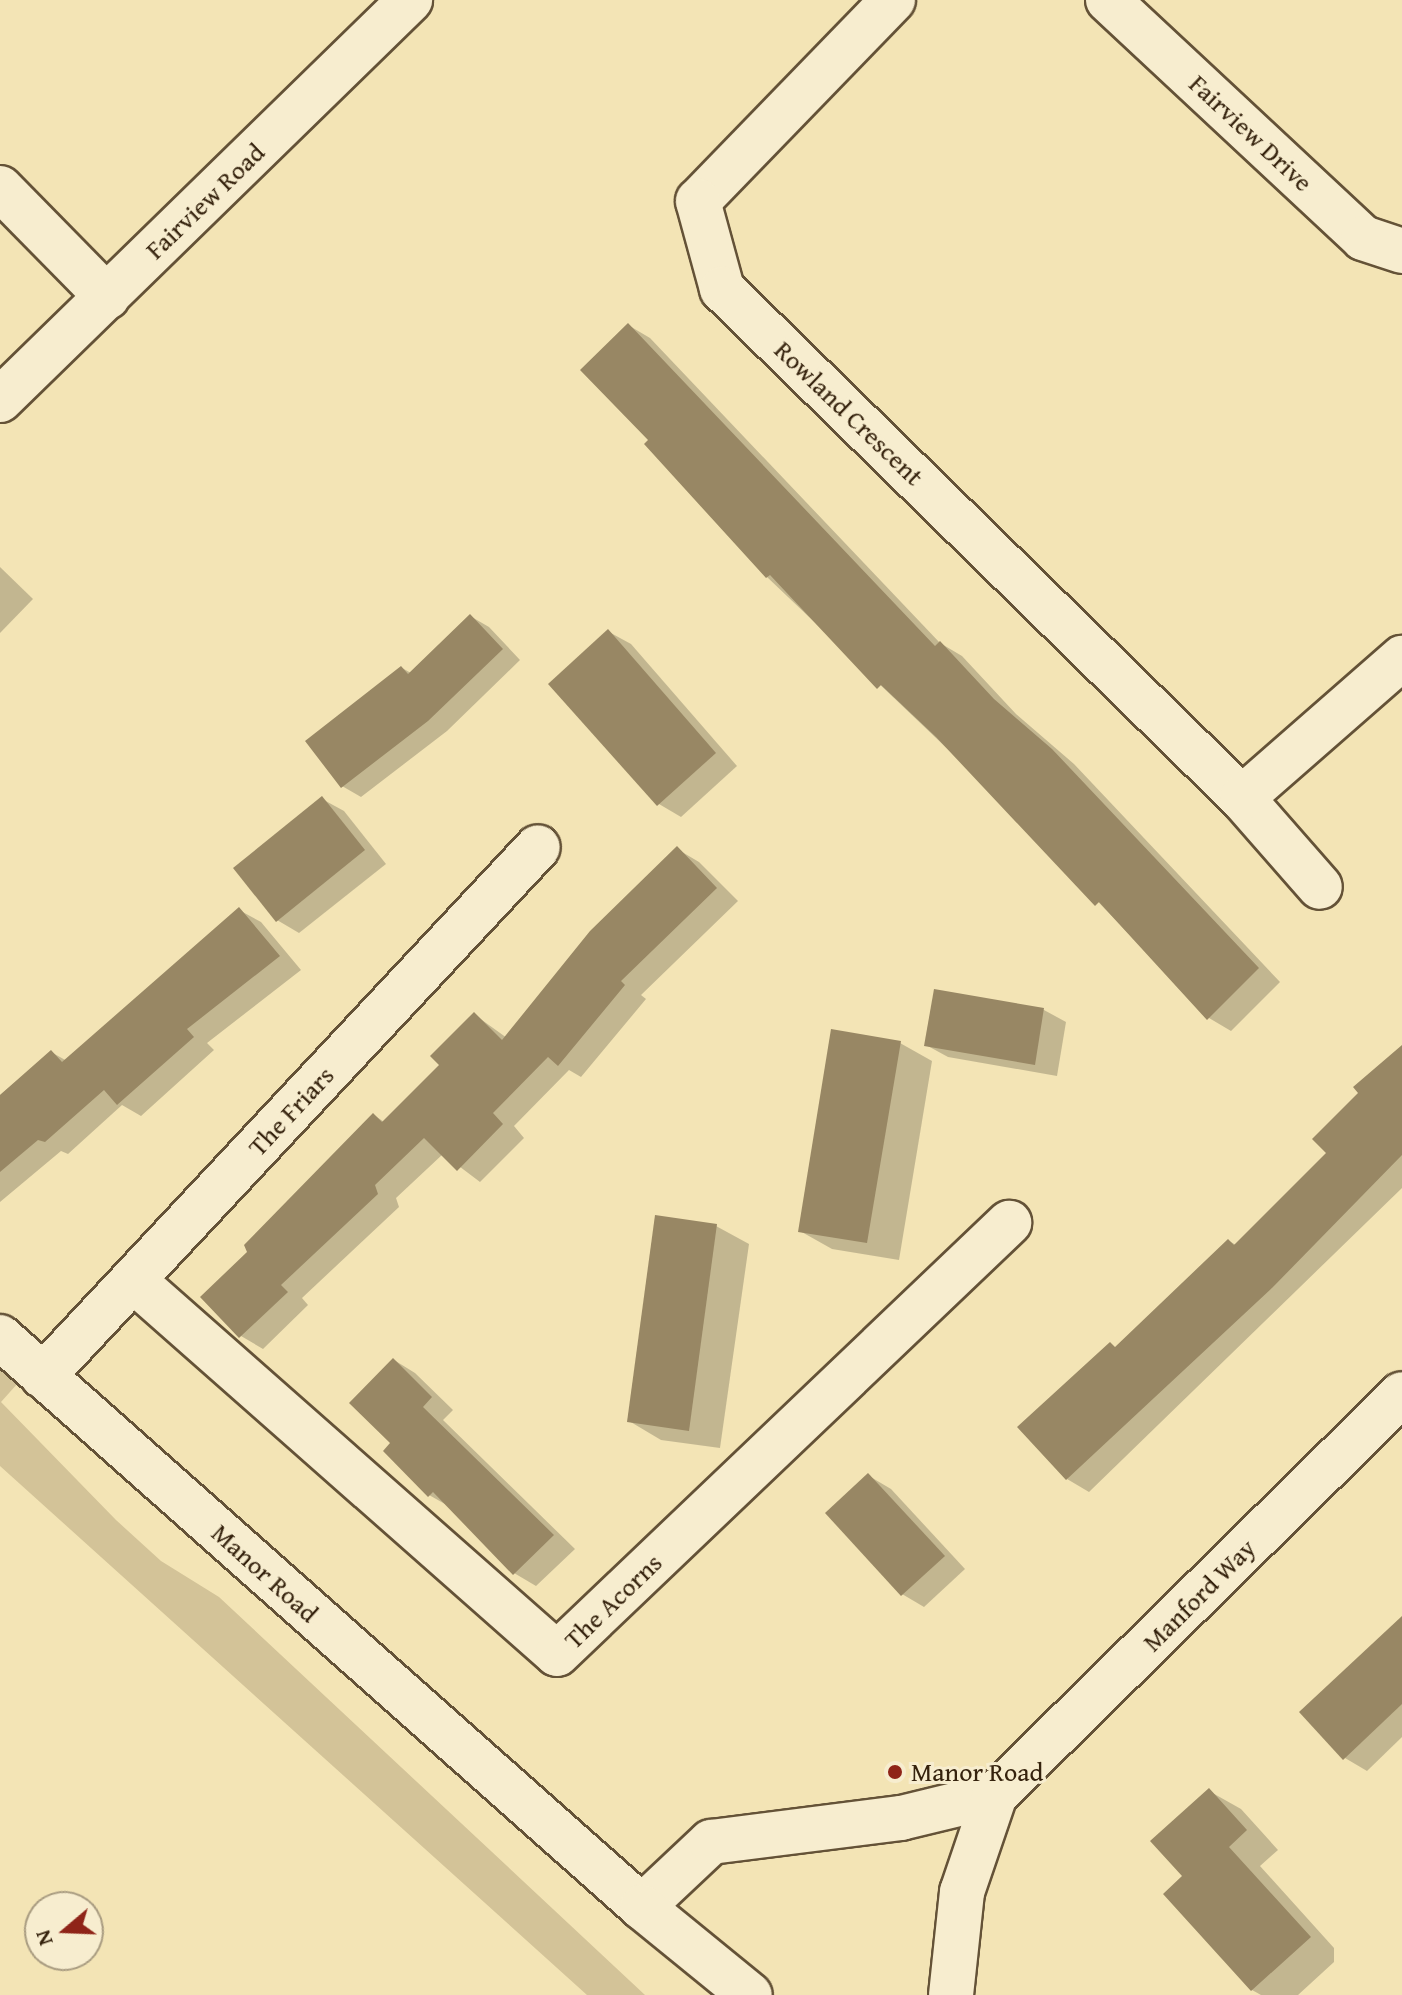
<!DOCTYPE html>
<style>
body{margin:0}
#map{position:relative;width:1402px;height:1995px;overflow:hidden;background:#f3e4b5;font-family:"Gentium Book Plus",serif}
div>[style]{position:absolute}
.green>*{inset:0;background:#d3c398}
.shadow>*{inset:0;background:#0003}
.building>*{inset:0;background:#988764}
.roads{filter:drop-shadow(2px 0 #645237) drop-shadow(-2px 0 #645237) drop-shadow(0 2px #645237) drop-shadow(0 -2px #645237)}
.minor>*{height:44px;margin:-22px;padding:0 22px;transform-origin:22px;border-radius:22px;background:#f7edcf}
.tertiary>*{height:44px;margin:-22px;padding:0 22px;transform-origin:22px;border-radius:22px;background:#f7edcf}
.secondary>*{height:44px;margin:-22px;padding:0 22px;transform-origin:22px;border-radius:22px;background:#f7edcf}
.dots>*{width:22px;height:22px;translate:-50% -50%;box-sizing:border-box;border:4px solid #f7edcf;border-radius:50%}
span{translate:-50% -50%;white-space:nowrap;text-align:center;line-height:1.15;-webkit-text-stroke:6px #f7edcf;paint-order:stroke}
.street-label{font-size:26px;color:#35220d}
.poi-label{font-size:26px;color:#35220d}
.left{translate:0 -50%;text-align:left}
.north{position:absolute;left:24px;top:1891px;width:80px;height:80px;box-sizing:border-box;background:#f7edcf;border:2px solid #a99c81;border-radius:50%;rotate:251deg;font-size:22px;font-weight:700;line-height:32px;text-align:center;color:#35220d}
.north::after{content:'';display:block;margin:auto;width:28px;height:36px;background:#8f2418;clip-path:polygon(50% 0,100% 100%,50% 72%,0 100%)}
</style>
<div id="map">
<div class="green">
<i style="clip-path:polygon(0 1364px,18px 1383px,1px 1402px,116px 1520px,161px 1561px,219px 1597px,645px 1995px,587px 1995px,0 1466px)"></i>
</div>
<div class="shadow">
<i style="clip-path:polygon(628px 325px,650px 338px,940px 643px,962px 656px,1016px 714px,1074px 764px,1280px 982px,1231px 1031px,1209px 1018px,999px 798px,767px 577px,651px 440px)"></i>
<i style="clip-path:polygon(0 567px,33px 599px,0 633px)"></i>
<i style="clip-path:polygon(470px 616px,489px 627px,520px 660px,447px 731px,361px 797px,342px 786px,402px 668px,411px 673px)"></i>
<i style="clip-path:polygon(609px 632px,631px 644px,737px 766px,681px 817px,659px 804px)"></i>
<i style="clip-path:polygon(322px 799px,344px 811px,386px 864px,299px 933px,277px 920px)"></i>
<i style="clip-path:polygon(677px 849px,699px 862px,738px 901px,641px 995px,646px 999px,581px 1077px,569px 1070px,514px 1126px,524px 1138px,480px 1182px,443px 1154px,396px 1198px,399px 1207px,302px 1298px,308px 1305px,263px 1349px,241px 1336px,249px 1252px,374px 1115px,384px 1122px,442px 1065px,475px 1015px,507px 1038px)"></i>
<i style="clip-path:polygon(239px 910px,261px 922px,301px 970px,207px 1043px,214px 1050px,141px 1116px,122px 1105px,68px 1154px,61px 1151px,0 1202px,0 1095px,51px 1052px,67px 1061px)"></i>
<i style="clip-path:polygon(936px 991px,1044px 1010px,1066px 1022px,1057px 1076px,948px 1057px,926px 1045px)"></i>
<i style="clip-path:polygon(900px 1043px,932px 1061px,899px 1260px,832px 1249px,800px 1231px)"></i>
<i style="clip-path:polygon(1402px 1057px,1402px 1188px,1089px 1492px,1067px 1479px,1229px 1241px,1236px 1245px,1329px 1153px)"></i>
<i style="clip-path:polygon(716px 1226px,749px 1244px,720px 1448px,661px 1440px,629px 1421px)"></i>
<i style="clip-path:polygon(394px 1360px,415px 1373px,453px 1410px,443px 1420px,575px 1549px,536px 1586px,514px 1573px,452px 1508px,429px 1495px,393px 1443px)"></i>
<i style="clip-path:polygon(869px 1476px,891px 1489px,965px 1569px,924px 1607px,902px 1594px)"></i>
<i style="clip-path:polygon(1402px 1618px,1402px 1737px,1367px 1771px,1345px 1758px)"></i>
<i style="clip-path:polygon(1209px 1791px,1241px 1809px,1278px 1850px,1260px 1866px,1334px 1948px,1334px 1962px,1298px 1995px,1261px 1995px,1252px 1990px,1185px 1876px)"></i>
</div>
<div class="building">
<i style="clip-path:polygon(628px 323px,935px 646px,940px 641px,994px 699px,1052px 749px,1259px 968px,1207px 1020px,1099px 902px,1095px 906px,936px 737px,881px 685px,877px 689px,770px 575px,766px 578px,644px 444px,648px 440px,580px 370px)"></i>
<i style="clip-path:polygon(470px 614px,503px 649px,428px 721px,341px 788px,305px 741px,401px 666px,408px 674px)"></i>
<i style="clip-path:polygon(608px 629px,716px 753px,657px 806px,548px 684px)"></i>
<i style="clip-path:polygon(322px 796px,365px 850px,276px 922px,233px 868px)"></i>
<i style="clip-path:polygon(677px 846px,717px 888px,621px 981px,625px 985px,558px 1066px,548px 1057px,493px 1113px,503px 1124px,457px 1171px,424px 1138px,375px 1185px,378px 1194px,281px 1285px,288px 1292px,239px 1338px,200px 1297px,247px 1252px,244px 1245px,373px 1113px,382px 1122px,439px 1065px,430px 1056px,474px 1012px,502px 1040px,590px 931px)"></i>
<i style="clip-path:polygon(239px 907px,280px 956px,187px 1029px,194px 1037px,117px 1105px,104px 1090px,45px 1142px,38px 1140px,0 1172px,0 1095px,51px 1050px,62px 1062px)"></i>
<i style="clip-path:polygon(934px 989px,1044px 1008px,1035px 1065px,924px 1046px)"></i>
<i style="clip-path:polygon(831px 1029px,901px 1041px,867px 1243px,798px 1232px)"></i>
<i style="clip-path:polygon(1402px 1045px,1402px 1155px,1273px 1287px,1066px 1480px,1017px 1427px,1110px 1342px,1115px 1347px,1228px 1239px,1234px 1245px,1326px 1153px,1312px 1139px,1358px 1093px,1353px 1087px)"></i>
<i style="clip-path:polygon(655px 1215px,717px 1224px,689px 1431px,627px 1422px)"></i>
<i style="clip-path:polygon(393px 1358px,432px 1397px,423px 1407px,554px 1535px,513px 1575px,433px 1492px,428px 1497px,383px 1451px,390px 1443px,349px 1403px)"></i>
<i style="clip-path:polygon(868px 1473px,945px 1556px,901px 1596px,825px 1513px)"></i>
<i style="clip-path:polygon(1402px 1616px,1402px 1704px,1343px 1760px,1299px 1712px)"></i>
<i style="clip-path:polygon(1209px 1788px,1247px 1830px,1229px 1847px,1311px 1937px,1251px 1991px,1163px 1894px,1182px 1876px,1150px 1841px)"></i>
</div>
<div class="roads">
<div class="minor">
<i style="left:893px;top:0;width:280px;rotate:134.1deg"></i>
<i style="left:698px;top:201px;width:91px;rotate:74.7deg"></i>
<i style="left:722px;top:289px;width:728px;rotate:44.39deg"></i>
<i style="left:1242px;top:798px;width:118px;rotate:48.8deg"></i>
<i style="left:1108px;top:0;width:349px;rotate:43deg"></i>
<i style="left:1363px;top:238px;width:41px;rotate:18.4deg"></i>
<i style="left:0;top:188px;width:153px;rotate:45.5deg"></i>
<i style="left:0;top:400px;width:573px;rotate:-44.29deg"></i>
<i style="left:1242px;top:798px;width:213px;rotate:-41.2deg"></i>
<i style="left:133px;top:1280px;width:565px;rotate:41.41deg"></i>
<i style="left:557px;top:1654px;width:625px;rotate:-43.64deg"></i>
<i style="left:43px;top:1376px;width:724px;rotate:-46.9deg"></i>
</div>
<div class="tertiary">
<i style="left:642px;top:1907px;width:95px;rotate:-43.3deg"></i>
<i style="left:711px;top:1842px;width:192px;rotate:-7.2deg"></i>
<i style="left:901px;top:1818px;width:97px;rotate:-13.7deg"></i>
<i style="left:995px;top:1795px;width:571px;rotate:-44.57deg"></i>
<i style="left:951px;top:1995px;width:104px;rotate:-83.9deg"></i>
<i style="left:962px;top:1892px;width:102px;rotate:-71.2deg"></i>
</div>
<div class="secondary">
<i style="left:0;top:1337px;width:859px;rotate:41.6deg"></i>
<i style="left:642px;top:1907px;width:139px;rotate:39.2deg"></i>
</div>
</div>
<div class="dots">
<i style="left:895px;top:1772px;background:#8f2418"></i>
</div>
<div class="street-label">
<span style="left:1251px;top:133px;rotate:43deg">Fairview Drive</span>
<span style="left:205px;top:201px;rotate:-44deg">Fairview Road</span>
<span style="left:849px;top:413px;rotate:44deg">Rowland Crescent</span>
<span style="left:291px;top:1111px;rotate:-47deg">The Friars</span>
<span style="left:265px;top:1573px;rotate:42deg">Manor Road</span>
<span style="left:1199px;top:1595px;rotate:-45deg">Manford Way</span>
<span style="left:613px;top:1601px;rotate:-44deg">The Acorns</span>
</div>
<div class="poi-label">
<span class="left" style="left:911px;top:1772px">Manor Road</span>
</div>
<div class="north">N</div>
</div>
